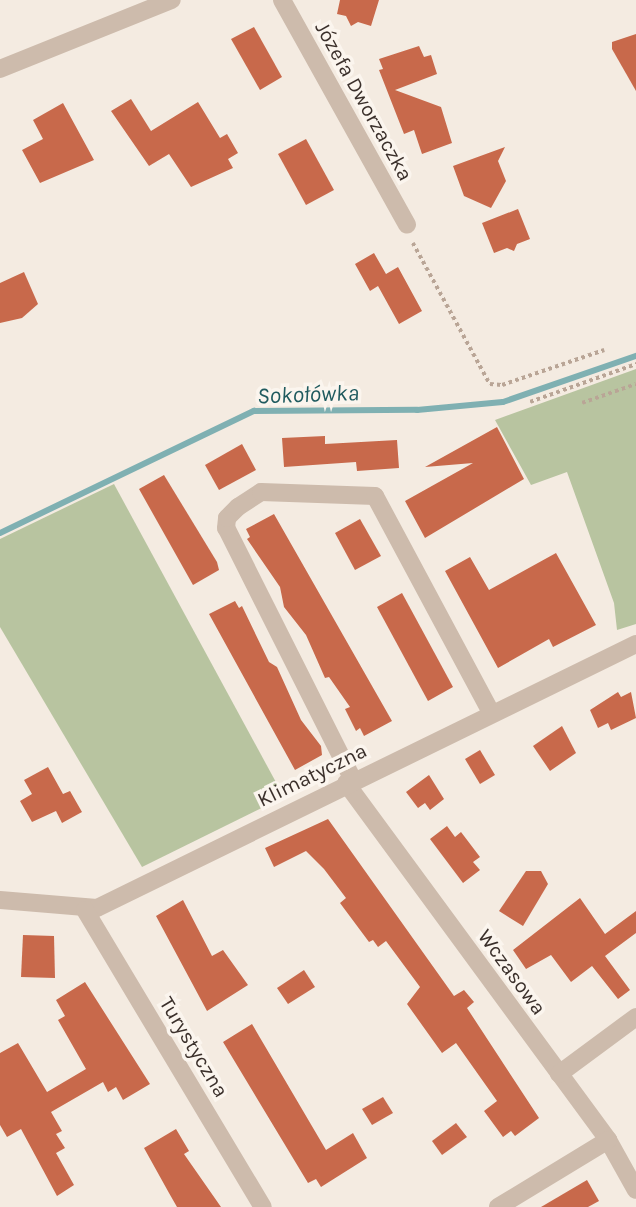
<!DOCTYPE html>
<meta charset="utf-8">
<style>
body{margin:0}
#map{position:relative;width:636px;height:1207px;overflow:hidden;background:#f4ebe1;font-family:Karla,sans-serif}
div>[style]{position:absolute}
.green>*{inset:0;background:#b8c4a0}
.stream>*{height:6px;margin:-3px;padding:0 3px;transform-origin:3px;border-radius:3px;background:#7fb0b2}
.building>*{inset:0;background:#c8694b}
.path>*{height:3.5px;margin-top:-1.75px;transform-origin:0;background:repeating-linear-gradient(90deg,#b9a596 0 3.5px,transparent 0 7px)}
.minor>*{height:18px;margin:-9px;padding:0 9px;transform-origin:9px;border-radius:9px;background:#cdbbac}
span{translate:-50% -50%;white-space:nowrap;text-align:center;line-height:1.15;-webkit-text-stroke:7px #fbf5ee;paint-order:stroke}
.street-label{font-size:21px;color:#3b302b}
.water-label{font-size:23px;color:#1f5a5e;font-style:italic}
</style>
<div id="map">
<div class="green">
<i style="clip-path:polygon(636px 369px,636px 624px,617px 630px,614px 603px,567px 472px,531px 485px,495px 420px)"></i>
<i style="clip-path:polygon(114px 484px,284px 797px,142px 867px,0 627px,0 539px)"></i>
</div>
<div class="stream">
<i style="left:0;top:533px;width:282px;rotate:-25.7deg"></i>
<i style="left:254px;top:411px;width:163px;rotate:-0.4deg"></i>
<i style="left:417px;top:410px;width:86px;rotate:-5.3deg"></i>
<i style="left:503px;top:402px;width:141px;rotate:-19.1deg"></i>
</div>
<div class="building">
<i style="clip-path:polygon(340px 0,379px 0,371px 26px,358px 22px,351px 26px,346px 16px,337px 14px)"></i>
<i style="clip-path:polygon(254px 27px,282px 77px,260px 90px,231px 39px)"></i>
<i style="clip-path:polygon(636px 34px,636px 91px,612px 49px,612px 42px)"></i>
<i style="clip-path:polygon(419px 46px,424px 57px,431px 55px,437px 74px,395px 90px,441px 107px,452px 143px,422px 154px,414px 130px,404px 134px,379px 70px,383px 69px,379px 59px)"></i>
<i style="clip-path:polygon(131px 99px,151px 131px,198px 102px,220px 138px,227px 134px,238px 153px,228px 159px,233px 168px,191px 187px,169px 154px,149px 166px,111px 111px)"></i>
<i style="clip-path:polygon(63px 103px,94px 160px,40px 183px,22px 150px,43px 139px,33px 120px)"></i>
<i style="clip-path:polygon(306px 139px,334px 190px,306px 205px,278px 154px)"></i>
<i style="clip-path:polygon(505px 147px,498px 161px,506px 181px,491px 208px,464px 196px,453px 166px)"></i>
<i style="clip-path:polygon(518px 209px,530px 239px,517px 244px,514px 251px,507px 248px,494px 253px,482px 223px)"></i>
<i style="clip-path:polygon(374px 253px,386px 274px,398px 267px,422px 311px,399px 324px,378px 286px,370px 291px,355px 264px)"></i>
<i style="clip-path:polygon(24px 272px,38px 304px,22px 318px,0 323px,0 283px)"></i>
<i style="clip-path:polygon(497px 427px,524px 479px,425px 538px,405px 501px,473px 463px,425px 467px)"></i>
<i style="clip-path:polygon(325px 436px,325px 444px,397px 440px,399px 468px,357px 471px,356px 462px,284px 467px,282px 438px)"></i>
<i style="clip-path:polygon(242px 444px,256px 470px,219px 490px,205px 465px)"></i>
<i style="clip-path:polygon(164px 475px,217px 562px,219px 570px,193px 585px,139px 489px)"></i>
<i style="clip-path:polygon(274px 514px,392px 721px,364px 736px,360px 728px,356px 731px,345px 709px,350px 707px,329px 677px,325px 678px,306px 635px,284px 607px,280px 587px,247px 539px,250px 537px,246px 529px)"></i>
<i style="clip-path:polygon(360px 519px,381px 556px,355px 570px,335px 533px)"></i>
<i style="clip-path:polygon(556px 553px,596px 625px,553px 647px,549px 639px,498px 668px,445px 571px,470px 557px,489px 590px)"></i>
<i style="clip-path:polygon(402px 593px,453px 687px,428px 701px,377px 607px)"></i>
<i style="clip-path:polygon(235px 601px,239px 608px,242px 606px,269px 662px,277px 667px,301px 720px,321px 746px,322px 755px,295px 770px,209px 614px)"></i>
<i style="clip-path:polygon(618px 692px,621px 697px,631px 692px,636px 718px,611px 730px,608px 723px,598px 728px,590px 710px)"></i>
<i style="clip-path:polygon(562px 726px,576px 753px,550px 771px,533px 746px)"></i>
<i style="clip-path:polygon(480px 750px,495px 775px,480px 784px,465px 759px)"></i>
<i style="clip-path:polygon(48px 767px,63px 794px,70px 791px,82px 812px,62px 823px,56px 811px,32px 822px,20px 801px,32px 794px,24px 780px)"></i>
<i style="clip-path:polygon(429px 775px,444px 799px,430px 810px,425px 803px,418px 808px,406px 792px)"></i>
<i style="clip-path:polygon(328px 819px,454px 996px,464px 990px,474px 1002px,467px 1008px,539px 1118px,515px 1136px,511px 1131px,503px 1137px,484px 1111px,497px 1101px,456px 1043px,442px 1053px,407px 1004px,420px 987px,386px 941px,378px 947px,373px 940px,369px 942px,340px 903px,346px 898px,324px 869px,306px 851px,274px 867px,265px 848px)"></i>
<i style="clip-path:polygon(447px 826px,455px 837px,461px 832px,480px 857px,473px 862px,480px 870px,463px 883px,430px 839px)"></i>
<i style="clip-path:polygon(526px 871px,541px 871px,548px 884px,523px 926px,499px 911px)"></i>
<i style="clip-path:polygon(580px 898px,605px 934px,636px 911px,636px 933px,605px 956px,630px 990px,618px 999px,592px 966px,571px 982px,551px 955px,526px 969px,513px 950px)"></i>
<i style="clip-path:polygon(183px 900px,212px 956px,223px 950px,248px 985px,207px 1011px,156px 916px)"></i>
<i style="clip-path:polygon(23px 935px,54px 936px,55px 978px,21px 977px)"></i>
<i style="clip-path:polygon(304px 970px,315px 987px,288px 1004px,277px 988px)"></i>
<i style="clip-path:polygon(85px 982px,150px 1084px,123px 1100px,116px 1087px,108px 1092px,103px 1082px,51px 1112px,62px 1131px,56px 1134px,65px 1148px,56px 1153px,74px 1185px,57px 1196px,21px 1129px,7px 1137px,0 1125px,0 1053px,18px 1043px,47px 1092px,86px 1069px,58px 1020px,65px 1016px,56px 1000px)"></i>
<i style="clip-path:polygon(252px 1024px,326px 1150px,353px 1133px,367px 1158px,321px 1187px,316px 1179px,308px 1183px,223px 1042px)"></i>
<i style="clip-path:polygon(383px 1097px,393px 1113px,372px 1125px,362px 1109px)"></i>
<i style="clip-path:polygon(456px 1123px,467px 1137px,442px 1155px,432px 1141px)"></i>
<i style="clip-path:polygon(176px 1129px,189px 1151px,184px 1154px,221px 1207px,177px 1207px,169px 1193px,144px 1148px)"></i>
<i style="clip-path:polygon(587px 1180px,599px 1201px,588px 1207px,541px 1207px)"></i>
</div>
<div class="path">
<i style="left:413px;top:243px;width:161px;rotate:61.4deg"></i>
<i style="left:490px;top:384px;width:12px;rotate:5deg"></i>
<i style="left:502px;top:385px;width:108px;rotate:-18.9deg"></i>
<i style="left:530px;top:402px;width:113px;rotate:-19.7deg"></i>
<i style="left:582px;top:403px;width:57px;rotate:-19.4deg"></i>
</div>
<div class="minor">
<i style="left:282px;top:0;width:257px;rotate:60.9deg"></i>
<i style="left:0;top:69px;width:185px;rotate:-21.9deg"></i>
<i style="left:353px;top:780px;width:282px;rotate:-116.7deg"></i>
<i style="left:226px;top:528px;width:10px;rotate:-84deg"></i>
<i style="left:227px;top:518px;width:16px;rotate:-45deg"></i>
<i style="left:238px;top:507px;width:27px;rotate:-33deg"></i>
<i style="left:261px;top:492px;width:114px;rotate:2deg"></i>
<i style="left:375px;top:496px;width:247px;rotate:61.8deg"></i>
<i style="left:346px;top:783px;width:443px;rotate:53.7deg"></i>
<i style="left:608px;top:1140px;width:57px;rotate:60.8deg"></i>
<i style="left:0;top:900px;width:97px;rotate:4.7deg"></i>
<i style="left:97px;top:908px;width:600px;rotate:-26.1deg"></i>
<i style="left:85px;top:910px;width:346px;rotate:59.1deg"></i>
<i style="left:559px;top:1074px;width:96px;rotate:-36.5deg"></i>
<i style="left:498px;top:1207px;width:129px;rotate:-31.3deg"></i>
</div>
<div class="street-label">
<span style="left:364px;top:101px;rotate:61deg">Józefa Dworzaczka</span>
<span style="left:312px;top:775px;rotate:-26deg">Klimatyczna</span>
<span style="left:512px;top:972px;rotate:54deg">Wczasowa</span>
<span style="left:194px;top:1047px;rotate:59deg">Turystyczna</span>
</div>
<div class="water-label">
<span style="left:308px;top:395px;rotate:-2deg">Sokołówka</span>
</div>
</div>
